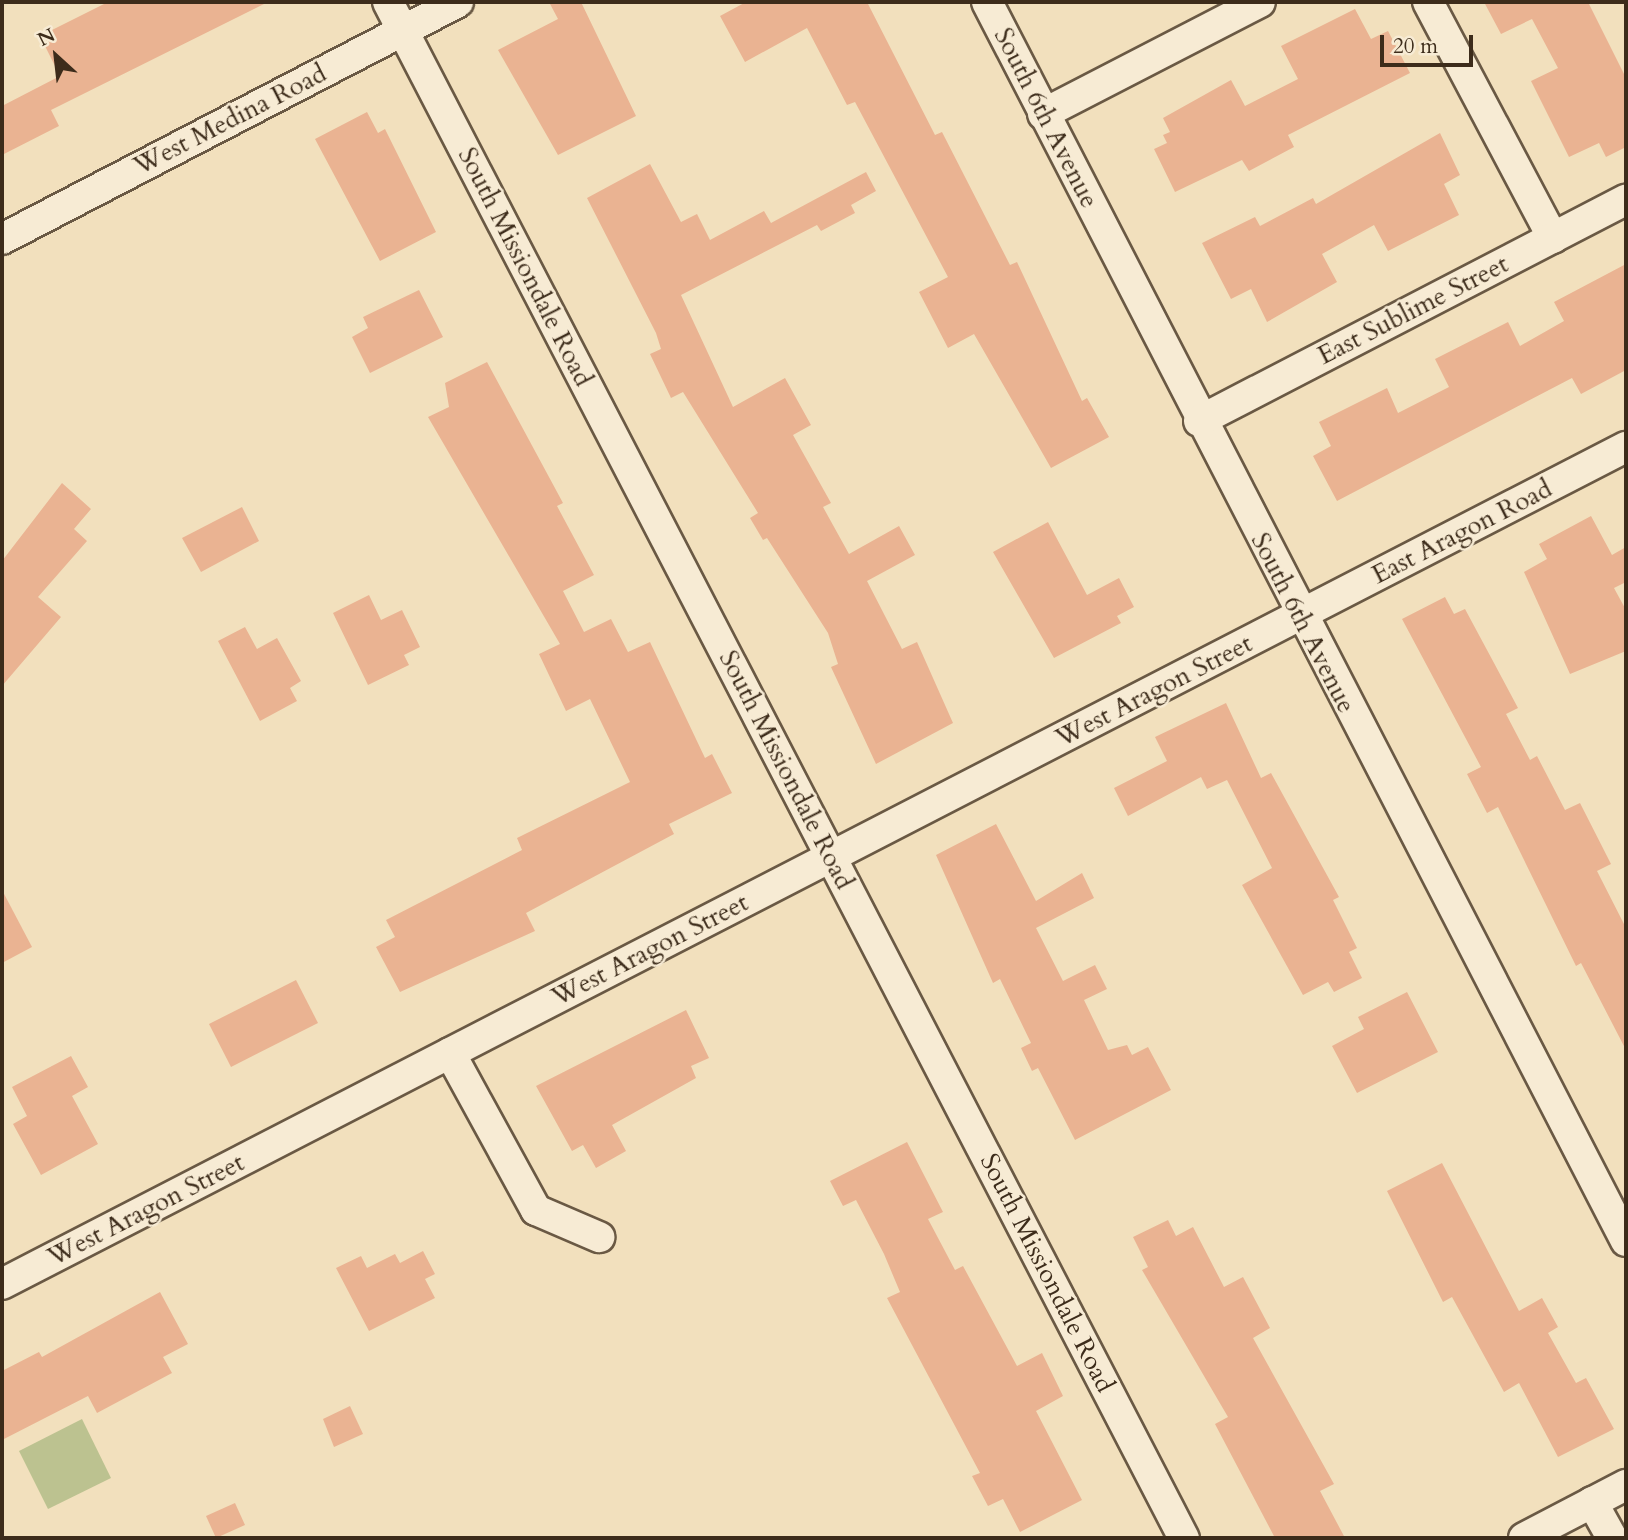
<!DOCTYPE html>
<style>
body{margin:0}
#map{position:relative;width:1628px;height:1540px;overflow:hidden;background:#f2e0bd;font-family:Cardo,serif}
div>[style]{position:absolute}
.green>*{inset:0;background:#bcc290}
.building>*{inset:0;background:#eab392}
.roads{filter:drop-shadow(2px 0 #6a5944) drop-shadow(-2px 0 #6a5944) drop-shadow(0 2px #6a5944) drop-shadow(0 -2px #6a5944)}
.minor>*{height:30px;margin:-15px;padding:0 15px;transform-origin:15px;border-radius:15px;background:#f7ebd4}
span{translate:-50% -50%;white-space:nowrap;text-align:center;line-height:1.15;-webkit-text-stroke:5px #f7ebd4;paint-order:stroke}
.street-label{font-size:26px;color:#3d2c1b}
.frame{position:absolute;inset:0;border:4px solid #3d2c1b;pointer-events:none}
.north{position:absolute;left:21px;top:21px;width:70px;height:70px;-webkit-text-stroke:5px #f7ebd4;paint-order:stroke;rotate:333deg;font-size:19px;font-weight:700;line-height:28px;text-align:center;color:#3d2c1b}
.north::after{content:'';display:block;margin:auto;width:24px;height:32px;background:#3d2c1b;clip-path:polygon(50% 0,100% 100%,50% 72%,0 100%)}
.scale{position:absolute;left:1380px;top:35px;width:93px;height:32px;box-sizing:border-box;border:4px solid #3d2c1b;border-top:0;padding-left:9px;font-size:21px;line-height:24px;white-space:nowrap;color:#3d2c1b;-webkit-text-stroke:5px #f7ebd4;paint-order:stroke}
</style>
<div id="map">
<div class="green">
<i style="clip-path:polygon(82px 1419px,111px 1478px,48px 1509px,19px 1451px)"></i>
</div>
<div class="building">
<i style="clip-path:polygon(108px 2px,268px 2px,51px 110px,59px 126px,2px 155px,2px 106px,60px 76px,40px 36px)"></i>
<i style="clip-path:polygon(549px 2px,581px 2px,636px 116px,558px 155px,498px 50px,558px 19px)"></i>
<i style="clip-path:polygon(746px 2px,867px 2px,935px 135px,942px 132px,1010px 265px,1017px 262px,1082px 401px,1087px 398px,1109px 437px,1051px 468px,974px 334px,948px 348px,919px 292px,948px 277px,855px 102px,847px 105px,807px 28px,745px 62px,720px 16px)"></i>
<i style="clip-path:polygon(1484px 2px,1588px 2px,1626px 78px,1626px 147px,1606px 157px,1599px 143px,1569px 157px,1531px 81px,1558px 68px,1532px 19px,1501px 34px)"></i>
<i style="clip-path:polygon(1355px 9px,1371px 39px,1388px 31px,1410px 73px,1288px 135px,1294px 147px,1249px 171px,1242px 160px,1175px 192px,1154px 149px,1167px 143px,1163px 135px,1170px 132px,1163px 118px,1231px 80px,1245px 106px,1298px 79px,1281px 46px)"></i>
<i style="clip-path:polygon(367px 112px,378px 133px,385px 129px,436px 232px,380px 261px,315px 139px)"></i>
<i style="clip-path:polygon(1440px 133px,1460px 175px,1444px 184px,1459px 215px,1388px 251px,1374px 225px,1322px 254px,1337px 282px,1267px 322px,1251px 289px,1231px 299px,1202px 243px,1255px 217px,1260px 226px,1313px 198px,1316px 204px)"></i>
<i style="clip-path:polygon(650px 164px,681px 222px,697px 214px,710px 240px,764px 211px,771px 223px,866px 172px,876px 191px,851px 205px,855px 213px,821px 231px,817px 225px,681px 295px,733px 407px,785px 378px,811px 425px,793px 435px,831px 503px,823px 507px,849px 554px,899px 526px,915px 555px,867px 581px,902px 649px,917px 642px,953px 723px,876px 764px,831px 667px,838px 664px,828px 633px,767px 538px,763px 540px,750px 518px,758px 513px,683px 392px,671px 398px,650px 354px,661px 349px,656px 333px,587px 198px)"></i>
<i style="clip-path:polygon(1626px 264px,1626px 370px,1581px 394px,1572px 378px,1337px 501px,1313px 456px,1331px 446px,1319px 422px,1387px 388px,1398px 413px,1449px 387px,1435px 359px,1508px 322px,1520px 346px,1564px 321px,1554px 302px)"></i>
<i style="clip-path:polygon(419px 290px,443px 337px,370px 373px,352px 337px,368px 328px,363px 317px)"></i>
<i style="clip-path:polygon(487px 362px,563px 503px,557px 506px,594px 575px,563px 591px,584px 632px,611px 619px,628px 652px,650px 642px,705px 758px,712px 754px,732px 793px,669px 824px,674px 834px,526px 913px,535px 931px,400px 992px,376px 947px,395px 937px,386px 920px,522px 850px,517px 838px,630px 782px,590px 699px,566px 711px,539px 654px,560px 644px,428px 417px,449px 407px,445px 383px)"></i>
<i style="clip-path:polygon(62px 483px,91px 509px,74px 529px,87px 541px,38px 597px,61px 617px,2px 686px,2px 561px)"></i>
<i style="clip-path:polygon(242px 507px,259px 541px,201px 572px,182px 538px)"></i>
<i style="clip-path:polygon(1591px 516px,1612px 555px,1626px 547px,1626px 582px,1614px 588px,1626px 610px,1626px 651px,1570px 674px,1524px 572px,1547px 559px,1539px 544px)"></i>
<i style="clip-path:polygon(1048px 522px,1087px 595px,1119px 578px,1134px 607px,1117px 616px,1121px 623px,1054px 658px,993px 552px)"></i>
<i style="clip-path:polygon(369px 595px,381px 620px,402px 610px,420px 647px,404px 655px,409px 665px,368px 685px,333px 613px)"></i>
<i style="clip-path:polygon(1445px 597px,1454px 614px,1465px 609px,1494px 663px,1518px 708px,1506px 714px,1530px 760px,1537px 756px,1565px 810px,1580px 803px,1611px 864px,1597px 871px,1626px 928px,1626px 1050px,1581px 963px,1576px 966px,1498px 807px,1487px 813px,1467px 774px,1481px 767px,1402px 619px)"></i>
<i style="clip-path:polygon(245px 627px,257px 649px,277px 638px,301px 681px,290px 688px,297px 701px,260px 721px,218px 641px)"></i>
<i style="clip-path:polygon(1226px 703px,1261px 778px,1271px 773px,1339px 897px,1333px 900px,1357px 948px,1349px 952px,1362px 978px,1334px 992px,1328px 982px,1303px 995px,1242px 885px,1272px 868px,1227px 780px,1207px 789px,1201px 777px,1128px 816px,1114px 788px,1167px 761px,1155px 737px)"></i>
<i style="clip-path:polygon(996px 824px,1036px 901px,1082px 873px,1094px 898px,1036px 928px,1063px 981px,1095px 965px,1107px 989px,1084px 1000px,1108px 1050px,1127px 1045px,1132px 1055px,1148px 1047px,1171px 1090px,1075px 1140px,1038px 1068px,1032px 1071px,1021px 1048px,1031px 1043px,1000px 979px,993px 983px,936px 855px)"></i>
<i style="clip-path:polygon(2px 890px,32px 947px,2px 963px)"></i>
<i style="clip-path:polygon(296px 980px,318px 1023px,231px 1067px,209px 1024px)"></i>
<i style="clip-path:polygon(1407px 992px,1438px 1052px,1357px 1093px,1332px 1046px,1364px 1029px,1358px 1017px)"></i>
<i style="clip-path:polygon(686px 1010px,709px 1058px,691px 1066px,696px 1078px,612px 1125px,626px 1151px,596px 1168px,583px 1145px,572px 1151px,536px 1086px)"></i>
<i style="clip-path:polygon(71px 1056px,88px 1087px,72px 1096px,98px 1144px,41px 1175px,13px 1124px,27px 1116px,12px 1087px)"></i>
<i style="clip-path:polygon(907px 1142px,943px 1212px,928px 1219px,955px 1270px,963px 1266px,1017px 1366px,1042px 1353px,1063px 1396px,1036px 1411px,1082px 1500px,1020px 1532px,1003px 1499px,988px 1506px,972px 1476px,980px 1473px,887px 1298px,900px 1292px,884px 1254px,856px 1200px,843px 1206px,830px 1181px)"></i>
<i style="clip-path:polygon(1442px 1163px,1519px 1311px,1542px 1298px,1558px 1327px,1548px 1333px,1576px 1383px,1586px 1378px,1614px 1429px,1558px 1457px,1519px 1383px,1504px 1392px,1452px 1297px,1443px 1302px,1387px 1191px)"></i>
<i style="clip-path:polygon(1168px 1220px,1176px 1236px,1193px 1227px,1224px 1287px,1243px 1277px,1270px 1328px,1253px 1338px,1334px 1484px,1320px 1491px,1345px 1538px,1275px 1538px,1215px 1424px,1228px 1417px,1142px 1270px,1148px 1267px,1133px 1237px)"></i>
<i style="clip-path:polygon(423px 1251px,435px 1274px,425px 1279px,435px 1298px,369px 1331px,336px 1268px,361px 1256px,367px 1268px,395px 1254px,400px 1263px)"></i>
<i style="clip-path:polygon(160px 1292px,188px 1344px,163px 1357px,172px 1373px,97px 1413px,88px 1396px,2px 1440px,2px 1371px,39px 1352px,42px 1357px)"></i>
<i style="clip-path:polygon(350px 1406px,363px 1434px,334px 1447px,323px 1419px)"></i>
<i style="clip-path:polygon(235px 1503px,245px 1525px,216px 1538px,206px 1516px)"></i>
</div>
<div class="roads">
<div class="minor">
<i style="left:388px;top:2px;width:1730px;rotate:62.61deg"></i>
<i style="left:987px;top:2px;width:1394px;rotate:62.72deg"></i>
<i style="left:1428px;top:2px;width:267px;rotate:62.1deg"></i>
<i style="left:1043px;top:114px;width:244px;rotate:-27.3deg"></i>
<i style="left:2px;top:239px;width:514px;rotate:-27.46deg"></i>
<i style="left:1199px;top:421px;width:481px;rotate:-27.4deg"></i>
<i style="left:450px;top:1053px;width:179px;rotate:61.3deg"></i>
<i style="left:536px;top:1210px;width:69px;rotate:23.2deg"></i>
<i style="left:2px;top:1284px;width:1827px;rotate:-27.27deg"></i>
<i style="left:1592px;top:1502px;width:41px;rotate:60.9deg"></i>
<i style="left:1524px;top:1538px;width:115px;rotate:-27.5deg"></i>
</div>
</div>
<div class="street-label">
<span style="left:1046px;top:118px;rotate:63deg">South 6th Avenue</span>
<span style="left:230px;top:120px;rotate:-27deg">West Medina Road</span>
<span style="left:525px;top:267px;rotate:63deg">South Missiondale Road</span>
<span style="left:1413px;top:310px;rotate:-27deg">East Sublime Street</span>
<span style="left:1462px;top:532px;rotate:-27deg">East Aragon Road</span>
<span style="left:1303px;top:623px;rotate:63deg">South 6th Avenue</span>
<span style="left:1154px;top:691px;rotate:-27deg">West Aragon Street</span>
<span style="left:786px;top:770px;rotate:63deg">South Missiondale Road</span>
<span style="left:650px;top:950px;rotate:-27deg">West Aragon Street</span>
<span style="left:146px;top:1210px;rotate:-27deg">West Aragon Street</span>
<span style="left:1047px;top:1273px;rotate:63deg">South Missiondale Road</span>
</div>
<div class="frame"></div>
<div class="north">N</div>
<div class="scale">20 m</div>
</div>
